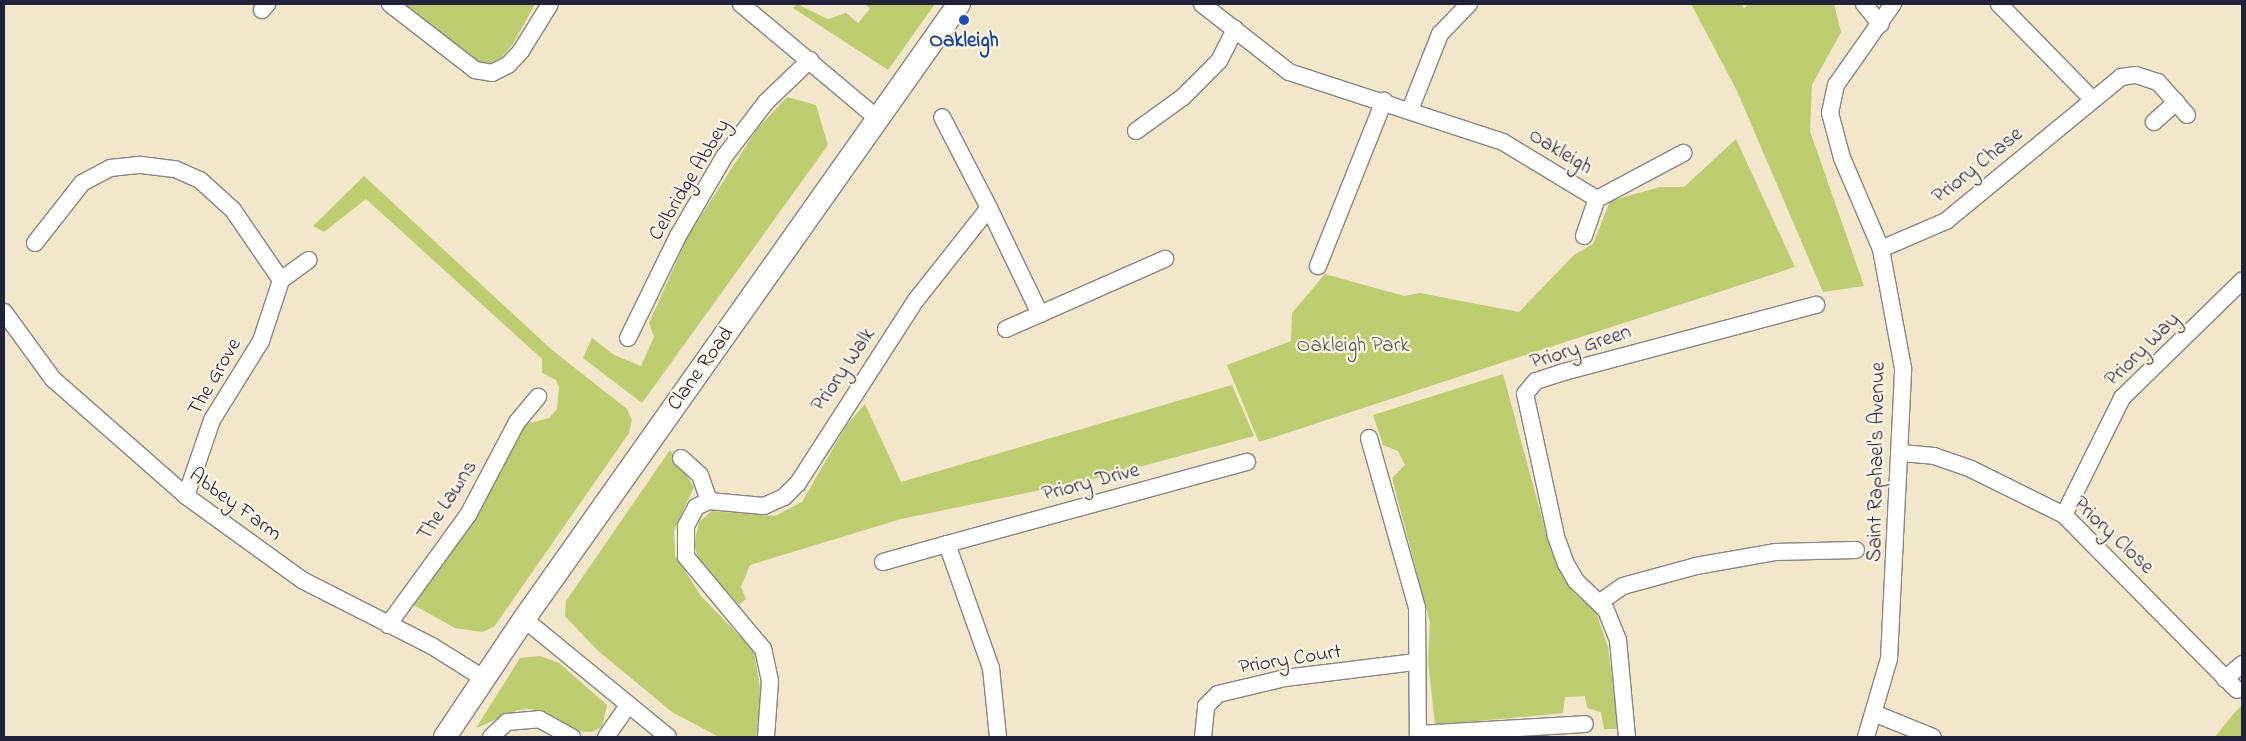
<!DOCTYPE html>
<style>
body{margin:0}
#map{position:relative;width:2246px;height:741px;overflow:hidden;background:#f1e7cb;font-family:"Indie Flower",sans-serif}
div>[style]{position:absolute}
.green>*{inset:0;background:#bdcc6f}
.roads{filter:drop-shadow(1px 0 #8a8483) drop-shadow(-1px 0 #8a8483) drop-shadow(0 1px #8a8483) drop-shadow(0 -1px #8a8483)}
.minor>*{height:16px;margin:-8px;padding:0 8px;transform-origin:8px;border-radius:8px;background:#fff}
.secondary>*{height:22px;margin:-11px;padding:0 11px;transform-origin:11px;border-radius:11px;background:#fff}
.dots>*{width:14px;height:14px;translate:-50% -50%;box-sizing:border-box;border:2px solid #fcf5e5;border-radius:50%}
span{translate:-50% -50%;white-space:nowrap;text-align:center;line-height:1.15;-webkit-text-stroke:4.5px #fcf5e5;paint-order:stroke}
.transit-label{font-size:21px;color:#164399;font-weight:700}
.street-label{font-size:21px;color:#22223b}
.park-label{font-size:21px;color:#50554b}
.frame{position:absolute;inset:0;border:5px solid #22223b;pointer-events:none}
</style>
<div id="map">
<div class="green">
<i style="clip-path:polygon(402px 4px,535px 4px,513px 44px,501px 58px,486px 65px,477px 63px)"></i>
<i style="clip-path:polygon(797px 4px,828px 19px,846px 13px,858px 23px,870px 9px,865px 4px,935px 4px,888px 70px,793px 8px)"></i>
<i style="clip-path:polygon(1691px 4px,1741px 4px,1744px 8px,1749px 4px,1834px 4px,1841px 32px,1812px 85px,1810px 131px,1864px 286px,1823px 292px,1737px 91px)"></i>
<i style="clip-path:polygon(787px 97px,816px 105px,828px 145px,642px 403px,583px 358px,592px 338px,614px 355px,641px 366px,654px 337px,649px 323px,688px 236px,757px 129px)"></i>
<i style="clip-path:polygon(1736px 139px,1795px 267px,1259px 442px,1227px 365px,1291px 341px,1292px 313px,1325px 274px,1404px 296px,1420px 293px,1519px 312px,1574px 255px,1593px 244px,1610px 201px,1660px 187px,1684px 187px)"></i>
<i style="clip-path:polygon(364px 176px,552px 350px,627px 409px,632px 420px,629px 433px,494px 627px,482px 632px,455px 628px,410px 603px,478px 515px,526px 424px,549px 418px,557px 409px,559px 387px,556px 380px,542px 373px,542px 359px,366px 199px,324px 232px,313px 226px)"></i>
<i style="clip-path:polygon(1503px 374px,1549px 544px,1575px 594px,1595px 610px,1608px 647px,1619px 729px,1604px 729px,1601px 712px,1587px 708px,1585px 696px,1565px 697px,1563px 713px,1435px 725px,1428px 661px,1430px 623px,1392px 478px,1405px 465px,1398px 451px,1383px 445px,1373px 415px)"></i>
<i style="clip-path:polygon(1232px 385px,1254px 436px,1098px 478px,901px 519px,750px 565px,741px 587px,746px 599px,739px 605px,700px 562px,694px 545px,699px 522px,712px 511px,775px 516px,802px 502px,846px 426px,865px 404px,901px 482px)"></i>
<i style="clip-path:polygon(670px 450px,694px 487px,674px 531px,675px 555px,701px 596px,754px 651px,761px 695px,756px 737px,719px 737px,672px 712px,597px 650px,565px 616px,566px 601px)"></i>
<i style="clip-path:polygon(540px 656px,559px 663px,607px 705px,602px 727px,591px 732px,577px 731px,532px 709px,518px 710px,476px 728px,520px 658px)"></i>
<i style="clip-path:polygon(2242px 705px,2242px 737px,2215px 737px,2235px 712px)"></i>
</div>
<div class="roads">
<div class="minor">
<i style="left:390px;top:4px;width:108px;rotate:37.8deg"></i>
<i style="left:475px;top:70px;width:17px;rotate:10deg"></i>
<i style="left:492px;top:73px;width:18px;rotate:-27deg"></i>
<i style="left:508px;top:65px;width:19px;rotate:-47deg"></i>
<i style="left:521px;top:51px;width:55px;rotate:-58.3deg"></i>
<i style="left:741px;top:4px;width:179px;rotate:40deg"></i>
<i style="left:1202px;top:4px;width:110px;rotate:38deg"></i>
<i style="left:1289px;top:72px;width:225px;rotate:18.1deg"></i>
<i style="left:1503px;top:142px;width:110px;rotate:31.2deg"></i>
<i style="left:1864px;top:4px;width:26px;rotate:51deg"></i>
<i style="left:1999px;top:4px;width:133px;rotate:45.6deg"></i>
<i style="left:262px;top:10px;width:8px;rotate:-50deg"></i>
<i style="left:1410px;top:110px;width:82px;rotate:-68.5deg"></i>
<i style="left:1440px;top:34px;width:42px;rotate:-46deg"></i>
<i style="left:2154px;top:122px;width:30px;rotate:-42deg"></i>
<i style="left:1136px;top:131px;width:58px;rotate:-35.9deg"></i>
<i style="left:1183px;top:97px;width:51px;rotate:-45deg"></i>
<i style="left:1219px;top:61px;width:36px;rotate:-63deg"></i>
<i style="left:1597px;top:199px;width:98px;rotate:-28.1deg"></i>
<i style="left:989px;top:208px;width:118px;rotate:64.3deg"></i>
<i style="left:1584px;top:236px;width:39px;rotate:-71deg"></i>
<i style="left:35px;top:243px;width:76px;rotate:-51.9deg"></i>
<i style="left:82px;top:183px;width:32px;rotate:-28deg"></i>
<i style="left:110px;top:168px;width:31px;rotate:-6deg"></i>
<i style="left:141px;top:165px;width:34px;rotate:7deg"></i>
<i style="left:175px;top:169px;width:27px;rotate:24deg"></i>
<i style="left:200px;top:180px;width:45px;rotate:42.3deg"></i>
<i style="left:233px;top:210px;width:85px;rotate:55.6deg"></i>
<i style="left:1881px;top:249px;width:71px;rotate:-23.3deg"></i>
<i style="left:1946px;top:221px;width:227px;rotate:-39.4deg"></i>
<i style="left:2121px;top:77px;width:15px;rotate:-8deg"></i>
<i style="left:2136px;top:75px;width:23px;rotate:18deg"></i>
<i style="left:2158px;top:82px;width:44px;rotate:48.7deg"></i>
<i style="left:1318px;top:266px;width:178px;rotate:-68.2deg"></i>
<i style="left:4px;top:312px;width:83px;rotate:53.8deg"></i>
<i style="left:53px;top:379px;width:177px;rotate:41.3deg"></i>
<i style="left:186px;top:496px;width:143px;rotate:35.9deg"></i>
<i style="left:302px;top:580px;width:146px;rotate:26.9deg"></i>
<i style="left:432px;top:646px;width:60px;rotate:32.1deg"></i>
<i style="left:1006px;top:329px;width:174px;rotate:-23.8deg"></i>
<i style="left:628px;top:338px;width:114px;rotate:-63.9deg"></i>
<i style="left:678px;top:236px;width:91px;rotate:-59.8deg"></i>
<i style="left:724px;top:157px;width:69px;rotate:-52.6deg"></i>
<i style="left:766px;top:102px;width:61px;rotate:-43.7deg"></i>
<i style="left:1369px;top:438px;width:177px;rotate:74.2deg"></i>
<i style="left:1417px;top:608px;width:129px;rotate:89.6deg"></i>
<i style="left:1901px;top:453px;width:33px;rotate:5deg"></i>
<i style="left:1934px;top:456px;width:39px;rotate:19deg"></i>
<i style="left:1971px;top:469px;width:104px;rotate:26.3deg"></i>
<i style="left:2064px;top:515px;width:246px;rotate:45.3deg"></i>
<i style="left:681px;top:458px;width:25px;rotate:42deg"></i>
<i style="left:700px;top:475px;width:28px;rotate:71deg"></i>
<i style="left:186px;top:496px;width:80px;rotate:-71.1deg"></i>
<i style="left:212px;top:420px;width:93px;rotate:-58.2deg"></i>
<i style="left:261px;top:341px;width:64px;rotate:-71.8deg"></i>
<i style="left:281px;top:280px;width:34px;rotate:-36deg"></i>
<i style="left:2064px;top:515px;width:131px;rotate:-63.6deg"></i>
<i style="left:2122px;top:398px;width:168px;rotate:-44.3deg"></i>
<i style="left:947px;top:544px;width:311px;rotate:-15.3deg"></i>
<i style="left:883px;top:562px;width:66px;rotate:-15.7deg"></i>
<i style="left:947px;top:544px;width:132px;rotate:70.5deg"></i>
<i style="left:991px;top:668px;width:69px;rotate:84.2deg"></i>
<i style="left:1600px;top:602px;width:28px;rotate:-35deg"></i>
<i style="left:1623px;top:586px;width:76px;rotate:-15.3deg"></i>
<i style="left:1696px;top:566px;width:80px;rotate:-10deg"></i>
<i style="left:1775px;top:552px;width:81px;rotate:-1.4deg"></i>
<i style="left:524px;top:619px;width:186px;rotate:39.3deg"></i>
<i style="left:388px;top:625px;width:136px;rotate:-54deg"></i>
<i style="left:468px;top:515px;width:105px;rotate:-62.2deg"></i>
<i style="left:517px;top:422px;width:33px;rotate:-50deg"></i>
<i style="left:2225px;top:679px;width:23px;rotate:-41deg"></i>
<i style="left:1876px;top:714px;width:61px;rotate:22deg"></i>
<i style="left:1418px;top:734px;width:167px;rotate:-3.4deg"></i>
<i style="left:491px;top:737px;width:22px;rotate:-43deg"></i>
<i style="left:507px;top:722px;width:32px;rotate:-5deg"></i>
<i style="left:539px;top:719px;width:38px;rotate:29deg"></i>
<i style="left:606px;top:737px;width:38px;rotate:-55deg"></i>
<i style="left:766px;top:737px;width:56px;rotate:-85.9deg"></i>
<i style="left:770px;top:681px;width:33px;rotate:-102deg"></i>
<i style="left:763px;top:649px;width:120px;rotate:-129.9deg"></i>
<i style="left:686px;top:557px;width:31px;rotate:-90deg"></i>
<i style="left:686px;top:526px;width:21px;rotate:-62deg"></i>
<i style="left:696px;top:507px;width:14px;rotate:-25deg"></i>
<i style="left:709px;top:501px;width:55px;rotate:5.2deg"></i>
<i style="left:764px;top:506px;width:22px;rotate:-24deg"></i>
<i style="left:784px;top:497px;width:20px;rotate:-45deg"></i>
<i style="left:798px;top:483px;width:218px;rotate:-57.2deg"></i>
<i style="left:916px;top:300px;width:117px;rotate:-51.6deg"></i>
<i style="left:989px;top:208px;width:102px;rotate:-117.3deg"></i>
<i style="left:1203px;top:737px;width:31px;rotate:-84deg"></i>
<i style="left:1206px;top:706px;width:17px;rotate:-45deg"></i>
<i style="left:1218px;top:694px;width:69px;rotate:-13.4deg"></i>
<i style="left:1285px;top:678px;width:132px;rotate:-7deg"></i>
<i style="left:1627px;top:737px;width:97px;rotate:-95.3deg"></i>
<i style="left:1618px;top:640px;width:32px;rotate:-112deg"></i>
<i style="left:1606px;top:610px;width:42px;rotate:-136deg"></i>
<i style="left:1576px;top:581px;width:20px;rotate:-120deg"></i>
<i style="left:1566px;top:564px;width:30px;rotate:-110deg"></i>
<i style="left:1556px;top:536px;width:145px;rotate:-102.3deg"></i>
<i style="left:1525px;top:394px;width:17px;rotate:-50deg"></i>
<i style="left:1536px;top:381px;width:29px;rotate:-18deg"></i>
<i style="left:1564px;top:372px;width:261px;rotate:-14.9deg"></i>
<i style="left:1866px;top:737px;width:81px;rotate:-73.6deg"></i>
<i style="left:1889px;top:659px;width:291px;rotate:-87.2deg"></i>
<i style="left:1903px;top:368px;width:121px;rotate:-100.5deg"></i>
<i style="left:1881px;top:249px;width:99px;rotate:-113.2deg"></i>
<i style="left:1842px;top:158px;width:47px;rotate:-104.9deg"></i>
<i style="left:1830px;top:113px;width:29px;rotate:-78deg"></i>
<i style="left:1836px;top:85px;width:99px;rotate:-54.9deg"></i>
</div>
<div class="secondary">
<i style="left:445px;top:737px;width:142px;rotate:-56.2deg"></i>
<i style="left:524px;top:619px;width:753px;rotate:-54.73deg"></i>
</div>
</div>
<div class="dots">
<i style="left:964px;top:20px;background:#1a4fb4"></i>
</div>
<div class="transit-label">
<span style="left:964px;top:41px">Oakleigh</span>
</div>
<div class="street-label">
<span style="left:1560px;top:152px;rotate:31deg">Oakleigh</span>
<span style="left:1978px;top:166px;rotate:-39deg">Priory Chase</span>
<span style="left:690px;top:180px;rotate:-59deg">Celbridge Abbey</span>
<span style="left:1581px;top:348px;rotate:-18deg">Priory Green</span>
<span style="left:2143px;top:350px;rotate:-45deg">Priory Way</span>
<span style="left:701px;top:369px;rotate:-54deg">Clane Road</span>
<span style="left:844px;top:370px;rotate:-56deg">Priory Walk</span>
<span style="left:215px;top:377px;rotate:-60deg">The Grove</span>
<span style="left:1877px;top:462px;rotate:-89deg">Saint Raphael's Avenue</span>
<span style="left:1091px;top:483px;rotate:-15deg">Priory Drive</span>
<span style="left:448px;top:501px;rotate:-57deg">The Lawns</span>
<span style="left:235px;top:505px;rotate:36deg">Abbey Farm</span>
<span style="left:2113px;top:536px;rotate:43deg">Priory Close</span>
<span style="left:1290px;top:660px;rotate:-9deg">Priory Court</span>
</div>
<div class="park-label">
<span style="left:1353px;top:346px">Oakleigh Park</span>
</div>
<div class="frame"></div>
</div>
